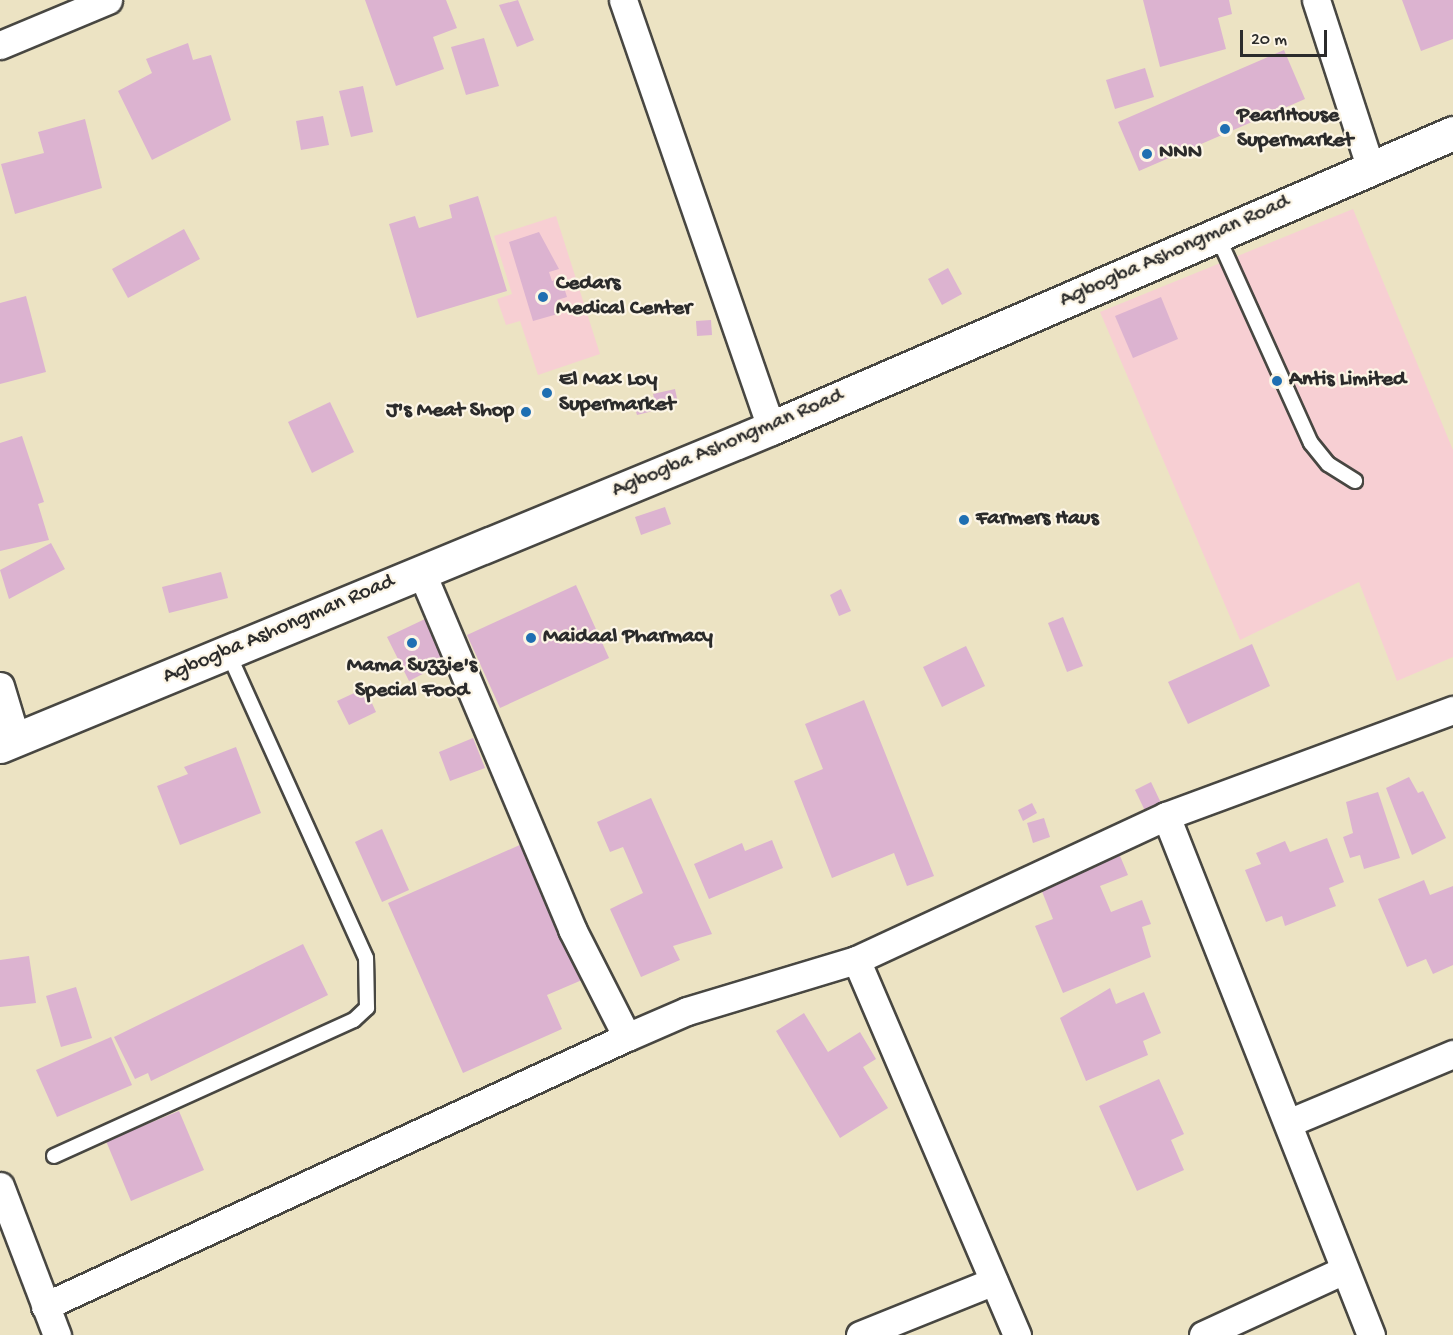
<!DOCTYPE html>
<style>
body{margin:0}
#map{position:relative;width:1453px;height:1335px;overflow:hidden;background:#ece3c3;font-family:"Gochi Hand",sans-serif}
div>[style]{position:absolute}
.built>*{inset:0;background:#f7cfd3}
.building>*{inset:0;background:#dcb3d0}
.roads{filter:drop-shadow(2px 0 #484742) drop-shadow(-2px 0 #484742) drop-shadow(0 2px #484742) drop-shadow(0 -2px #484742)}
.lane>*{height:14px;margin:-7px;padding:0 7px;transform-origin:7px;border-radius:7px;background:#fff}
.street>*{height:27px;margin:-13.5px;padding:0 13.5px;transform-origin:13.5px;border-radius:13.5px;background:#fff}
.secondary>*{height:33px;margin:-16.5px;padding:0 16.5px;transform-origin:16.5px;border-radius:16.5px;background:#fff}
.dots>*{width:16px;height:16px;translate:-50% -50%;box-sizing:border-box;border:3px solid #fcf5e5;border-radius:50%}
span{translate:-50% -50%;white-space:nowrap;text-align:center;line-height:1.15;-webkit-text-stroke:4.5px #fcf5e5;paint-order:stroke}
.poi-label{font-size:22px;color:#2b2b2b;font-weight:700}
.left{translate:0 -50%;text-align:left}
.right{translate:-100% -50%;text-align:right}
.street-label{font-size:22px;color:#2b2b2b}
.scale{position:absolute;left:1240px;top:30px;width:87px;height:27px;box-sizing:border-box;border:3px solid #2b2b2b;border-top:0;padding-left:8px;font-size:18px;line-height:21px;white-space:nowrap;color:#2b2b2b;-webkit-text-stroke:4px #fcf5e5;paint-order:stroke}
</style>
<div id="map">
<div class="built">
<i style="clip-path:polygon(1353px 209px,1453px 450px,1453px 657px,1397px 681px,1359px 582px,1240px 640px,1100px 312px)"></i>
<i style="clip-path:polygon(556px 216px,600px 354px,538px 375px,520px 321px,506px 325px,497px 299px,512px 294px,494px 236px)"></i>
</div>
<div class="building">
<i style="clip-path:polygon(365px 0,446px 0,457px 28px,433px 37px,444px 69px,396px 86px)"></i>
<i style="clip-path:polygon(518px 0,534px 40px,517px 47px,499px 5px)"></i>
<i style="clip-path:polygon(1143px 0,1229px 0,1232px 14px,1218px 18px,1226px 49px,1160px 67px)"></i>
<i style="clip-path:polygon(1402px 0,1453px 0,1453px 39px,1421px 51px)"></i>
<i style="clip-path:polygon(484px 38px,499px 86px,466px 95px,451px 47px)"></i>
<i style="clip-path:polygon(188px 43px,193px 60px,211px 55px,231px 120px,152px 160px,118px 91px,152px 73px,146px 59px)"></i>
<i style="clip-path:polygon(1284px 50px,1305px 99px,1139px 171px,1118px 122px)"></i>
<i style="clip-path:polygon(1145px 68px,1154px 97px,1115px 109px,1106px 80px)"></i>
<i style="clip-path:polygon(363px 86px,373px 132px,351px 137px,339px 91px)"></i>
<i style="clip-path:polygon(323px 116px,329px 145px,301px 150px,296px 121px)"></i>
<i style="clip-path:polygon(85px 119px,102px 188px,15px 214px,1px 164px,44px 153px,38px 132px)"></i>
<i style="clip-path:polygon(478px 196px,507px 291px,417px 318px,389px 224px,415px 216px,419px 228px,452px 218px,449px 205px)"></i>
<i style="clip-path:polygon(184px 229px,200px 259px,128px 298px,112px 269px)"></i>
<i style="clip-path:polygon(539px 232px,559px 269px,549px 272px,552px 281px,561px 278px,567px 297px,557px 300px,561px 313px,533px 321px,509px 242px)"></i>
<i style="clip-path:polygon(948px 268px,962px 294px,942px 305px,928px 279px)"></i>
<i style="clip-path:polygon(26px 296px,46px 372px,0 384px,0 303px)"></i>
<i style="clip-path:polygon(1161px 297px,1178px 339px,1133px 358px,1115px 316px)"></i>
<i style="clip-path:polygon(711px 320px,712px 335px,697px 336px,696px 321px)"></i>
<i style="clip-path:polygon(675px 389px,678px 403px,657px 408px,653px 394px)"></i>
<i style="clip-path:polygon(650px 401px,653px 411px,637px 415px,634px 405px)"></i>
<i style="clip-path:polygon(330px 402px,354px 452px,312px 473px,288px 422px)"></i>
<i style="clip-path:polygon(22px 436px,44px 502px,38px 504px,49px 540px,0 551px,0 443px)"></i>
<i style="clip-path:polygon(665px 507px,671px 524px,641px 535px,635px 517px)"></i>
<i style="clip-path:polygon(51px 543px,65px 569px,9px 599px,0 570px)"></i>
<i style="clip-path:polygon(221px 572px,228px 598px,169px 613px,162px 587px)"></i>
<i style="clip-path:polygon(576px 585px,609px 658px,500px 708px,467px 635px)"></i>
<i style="clip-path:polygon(841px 589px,851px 611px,839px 616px,830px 595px)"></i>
<i style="clip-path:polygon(1063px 617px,1083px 666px,1067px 672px,1048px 623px)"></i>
<i style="clip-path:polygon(425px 619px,446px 662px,409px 681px,387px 637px)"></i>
<i style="clip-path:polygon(1252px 644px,1270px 686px,1188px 724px,1168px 682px)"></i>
<i style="clip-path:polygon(966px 646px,985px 686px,942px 707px,923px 667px)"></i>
<i style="clip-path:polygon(365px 688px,376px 712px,349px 725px,337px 701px)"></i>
<i style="clip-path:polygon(864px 700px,934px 876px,907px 886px,894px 853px,832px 878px,794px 781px,823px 769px,805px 724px)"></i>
<i style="clip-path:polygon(473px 738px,485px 768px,450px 781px,439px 752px)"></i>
<i style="clip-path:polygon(236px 747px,261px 813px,180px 845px,157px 786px,188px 774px,184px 767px)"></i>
<i style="clip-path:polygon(1409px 777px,1418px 793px,1423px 791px,1446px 838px,1412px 855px,1386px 788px)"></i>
<i style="clip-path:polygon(1151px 782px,1162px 805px,1148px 817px,1135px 790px)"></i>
<i style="clip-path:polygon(1378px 792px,1400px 858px,1364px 869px,1360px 855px,1350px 858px,1343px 837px,1353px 833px,1346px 802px)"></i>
<i style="clip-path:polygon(651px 798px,712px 934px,673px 946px,680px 960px,641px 977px,610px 909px,643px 893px,623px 847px,610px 852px,597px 822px)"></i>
<i style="clip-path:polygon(1032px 803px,1037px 813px,1023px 821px,1018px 810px)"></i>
<i style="clip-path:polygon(1044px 818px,1050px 837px,1033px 843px,1027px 823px)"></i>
<i style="clip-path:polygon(382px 829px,409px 890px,382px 902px,355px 842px)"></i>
<i style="clip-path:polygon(1327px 838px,1344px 882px,1329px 888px,1336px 906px,1285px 926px,1282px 916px,1266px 922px,1245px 870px,1261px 864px,1256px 853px,1285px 841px,1290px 852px)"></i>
<i style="clip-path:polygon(772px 840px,783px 868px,709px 899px,694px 864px,742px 843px,745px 851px)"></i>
<i style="clip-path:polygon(522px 844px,582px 980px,547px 995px,562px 1029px,463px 1073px,388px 903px)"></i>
<i style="clip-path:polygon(1118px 851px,1128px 875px,1100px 886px,1111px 912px,1142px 900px,1151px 924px,1142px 927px,1151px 957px,1063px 993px,1035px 926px,1053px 919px,1039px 884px)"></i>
<i style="clip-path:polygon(1424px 880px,1430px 895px,1453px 886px,1453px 965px,1433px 974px,1426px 959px,1407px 967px,1378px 899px)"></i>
<i style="clip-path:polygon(303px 944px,328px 995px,151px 1081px,148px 1073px,135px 1079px,114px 1037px)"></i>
<i style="clip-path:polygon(29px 956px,36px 1003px,0 1007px,0 960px)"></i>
<i style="clip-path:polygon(76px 987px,92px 1038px,61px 1047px,46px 996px)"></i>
<i style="clip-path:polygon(1110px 988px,1116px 1004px,1144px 992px,1161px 1033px,1143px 1041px,1148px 1055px,1086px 1081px,1060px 1018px)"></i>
<i style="clip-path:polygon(804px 1013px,828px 1052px,860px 1032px,876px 1059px,863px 1067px,888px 1108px,840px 1138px,776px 1031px)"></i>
<i style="clip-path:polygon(111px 1037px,132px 1085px,57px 1117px,36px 1070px)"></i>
<i style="clip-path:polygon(1159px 1079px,1184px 1134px,1171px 1140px,1184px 1170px,1137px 1191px,1099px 1106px)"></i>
<i style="clip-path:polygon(179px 1111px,204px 1170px,131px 1201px,106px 1141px)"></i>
</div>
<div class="roads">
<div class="lane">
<i style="left:1217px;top:235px;width:228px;rotate:65.7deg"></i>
<i style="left:1311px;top:443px;width:27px;rotate:51deg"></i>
<i style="left:1328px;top:464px;width:32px;rotate:32deg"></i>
<i style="left:54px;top:1156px;width:329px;rotate:-24.4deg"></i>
<i style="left:354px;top:1020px;width:18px;rotate:-43deg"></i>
<i style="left:367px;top:1008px;width:50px;rotate:-91.1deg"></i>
<i style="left:366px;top:958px;width:336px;rotate:-114.3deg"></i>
</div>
<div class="street">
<i style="left:623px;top:0;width:453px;rotate:70.9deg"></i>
<i style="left:1316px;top:0;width:175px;rotate:72deg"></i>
<i style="left:0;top:45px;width:117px;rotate:-22.6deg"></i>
<i style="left:421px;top:571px;width:389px;rotate:67.1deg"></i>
<i style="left:572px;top:929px;width:121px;rotate:63deg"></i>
<i style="left:627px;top:1037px;width:65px;rotate:-23.4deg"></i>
<i style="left:687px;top:1011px;width:177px;rotate:-16.8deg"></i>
<i style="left:0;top:686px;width:55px;rotate:73.2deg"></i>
<i style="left:1166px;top:816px;width:558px;rotate:68.45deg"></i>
<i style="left:1288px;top:1123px;width:179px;rotate:-22.7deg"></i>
<i style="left:0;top:1186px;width:160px;rotate:69.1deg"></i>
<i style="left:45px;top:1306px;width:641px;rotate:-24.81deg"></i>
<i style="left:860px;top:1335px;width:144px;rotate:-21.9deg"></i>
<i style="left:1017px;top:1335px;width:408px;rotate:-113.2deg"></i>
<i style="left:856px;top:960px;width:342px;rotate:-24.9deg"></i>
<i style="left:1166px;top:816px;width:306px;rotate:-20.3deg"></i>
<i style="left:1203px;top:1335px;width:153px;rotate:-24.7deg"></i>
</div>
<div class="secondary">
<i style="left:0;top:746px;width:834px;rotate:-22.41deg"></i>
<i style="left:771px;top:428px;width:743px;rotate:-23.39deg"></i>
</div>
</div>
<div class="dots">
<i style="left:1225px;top:129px;background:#1f6fb2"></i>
<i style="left:1147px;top:154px;background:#1f6fb2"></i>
<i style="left:543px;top:297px;background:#1f6fb2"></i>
<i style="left:1277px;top:381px;background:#1f6fb2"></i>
<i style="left:547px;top:393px;background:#1f6fb2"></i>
<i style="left:526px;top:412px;background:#1f6fb2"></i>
<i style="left:964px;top:520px;background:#1f6fb2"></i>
<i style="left:531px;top:638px;background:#1f6fb2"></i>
<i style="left:412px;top:643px;background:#1f6fb2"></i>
</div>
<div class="poi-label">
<span class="left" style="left:1237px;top:129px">PearlHouse<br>Supermarket</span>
<span class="left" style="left:1159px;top:154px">NNN</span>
<span class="left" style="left:556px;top:297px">Cedars<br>Medical Center</span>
<span class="left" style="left:559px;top:393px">El Max Loy<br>Supermarket</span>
<span class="left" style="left:1289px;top:381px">Antis Limited</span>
<span class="right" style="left:514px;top:412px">J's Meat Shop</span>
<span class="left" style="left:976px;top:520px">Farmers Haus</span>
<span class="left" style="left:543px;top:638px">Maidaal Pharmacy</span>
<span style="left:412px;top:679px">Mama Suzzie's<br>Special Food</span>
</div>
<div class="street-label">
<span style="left:1175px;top:252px;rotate:-24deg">Agbogba Ashongman Road</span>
<span style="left:728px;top:444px;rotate:-23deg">Agbogba Ashongman Road</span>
<span style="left:279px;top:630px;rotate:-23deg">Agbogba Ashongman Road</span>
</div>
<div class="scale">20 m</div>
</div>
